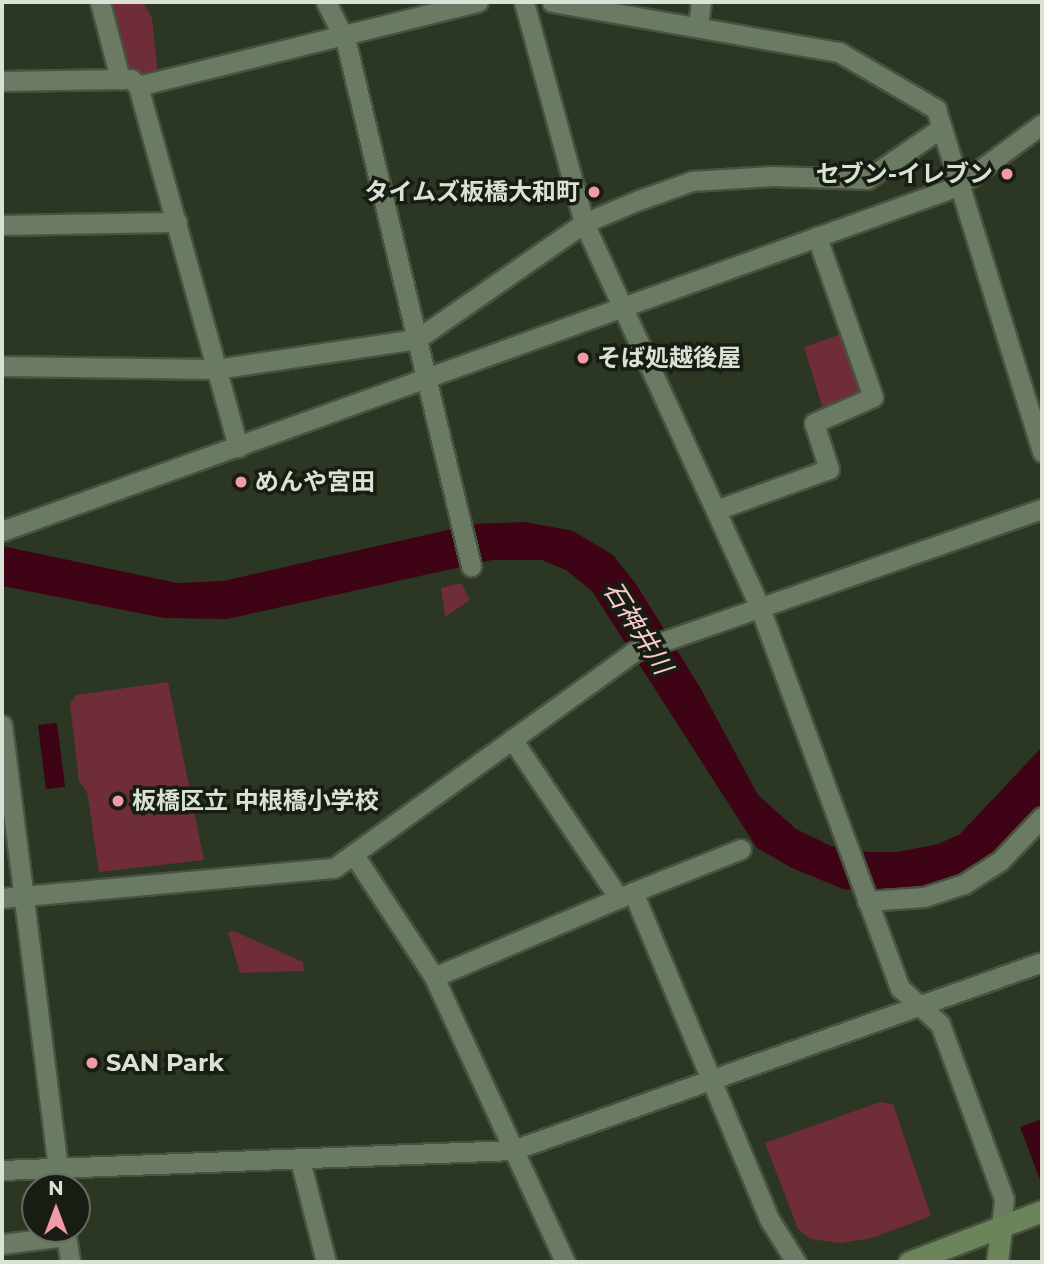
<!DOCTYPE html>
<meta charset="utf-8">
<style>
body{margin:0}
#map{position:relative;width:1044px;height:1264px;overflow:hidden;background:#2b3722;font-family:Montserrat,"Noto Sans JP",sans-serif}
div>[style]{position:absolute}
.green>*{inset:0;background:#6f2c39}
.water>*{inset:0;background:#3e0314}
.roads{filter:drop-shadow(2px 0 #475240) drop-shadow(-2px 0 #475240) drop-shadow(0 2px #475240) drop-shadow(0 -2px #475240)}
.street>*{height:19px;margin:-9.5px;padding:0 9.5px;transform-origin:9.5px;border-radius:9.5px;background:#6b7a62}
.secondary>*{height:21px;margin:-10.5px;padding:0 10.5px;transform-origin:10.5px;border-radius:10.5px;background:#6b8459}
.dots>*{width:19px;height:19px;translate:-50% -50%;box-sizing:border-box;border:4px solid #171d13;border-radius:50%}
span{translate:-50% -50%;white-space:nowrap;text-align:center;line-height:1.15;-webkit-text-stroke:7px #171d13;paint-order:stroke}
.poi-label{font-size:24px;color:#dae2d5;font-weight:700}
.right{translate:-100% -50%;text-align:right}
.left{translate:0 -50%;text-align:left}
.water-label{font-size:26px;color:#fac9cf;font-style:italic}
.frame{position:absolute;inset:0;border:4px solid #dae2d5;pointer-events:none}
.north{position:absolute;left:21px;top:1173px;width:70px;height:70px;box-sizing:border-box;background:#171d13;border:2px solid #656c61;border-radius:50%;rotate:0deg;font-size:19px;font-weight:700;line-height:28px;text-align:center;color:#dae2d5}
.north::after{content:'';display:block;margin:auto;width:24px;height:32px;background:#f39aa7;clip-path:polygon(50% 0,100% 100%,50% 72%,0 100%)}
</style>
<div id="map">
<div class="green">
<i style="clip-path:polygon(106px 2px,143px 2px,152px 18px,158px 76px,138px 78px,126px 73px)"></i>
<i style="clip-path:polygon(842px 334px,862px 394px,823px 409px,804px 347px)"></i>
<i style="clip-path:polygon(461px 583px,470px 600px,445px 617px,441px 588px)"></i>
<i style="clip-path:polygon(168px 682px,204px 860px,99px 872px,87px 792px,79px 781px,70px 704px,76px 695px)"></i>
<i style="clip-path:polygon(234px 931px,303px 962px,304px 971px,240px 973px,228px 932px)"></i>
<i style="clip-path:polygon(880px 1102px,893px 1104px,931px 1216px,872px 1238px,840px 1243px,810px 1239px,798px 1229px,765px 1143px)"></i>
</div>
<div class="water">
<i style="clip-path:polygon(525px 522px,573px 531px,613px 555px,636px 584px,701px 689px,758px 795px,796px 829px,831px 846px,868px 852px,897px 852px,938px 844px,960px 834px,1042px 747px,1042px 804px,993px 855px,961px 874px,925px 886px,886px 892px,843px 889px,792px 868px,757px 848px,592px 591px,566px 570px,542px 560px,492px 560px,227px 619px,164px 618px,2px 586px,2px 546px,177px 583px,223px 581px,474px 524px)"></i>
<i style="clip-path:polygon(57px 723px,65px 787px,46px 789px,38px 725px)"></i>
<i style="clip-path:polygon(1042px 1119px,1042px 1185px,1020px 1127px)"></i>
</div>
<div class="roads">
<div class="street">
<i style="left:100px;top:2px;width:80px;rotate:75.4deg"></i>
<i style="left:326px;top:2px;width:45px;rotate:63.4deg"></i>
<i style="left:346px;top:42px;width:539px;rotate:76.58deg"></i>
<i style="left:524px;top:2px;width:229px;rotate:74.8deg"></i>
<i style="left:584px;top:223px;width:423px;rotate:65.4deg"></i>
<i style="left:760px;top:608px;width:405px;rotate:69.8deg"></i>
<i style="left:900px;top:988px;width:54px;rotate:42deg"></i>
<i style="left:940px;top:1024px;width:186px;rotate:69.9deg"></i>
<i style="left:1004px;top:1199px;width:28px;rotate:96deg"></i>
<i style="left:552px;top:2px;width:291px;rotate:9.9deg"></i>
<i style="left:839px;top:52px;width:113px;rotate:30.4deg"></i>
<i style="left:936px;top:109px;width:359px;rotate:72.8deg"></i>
<i style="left:698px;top:26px;width:24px;rotate:-83deg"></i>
<i style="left:2px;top:81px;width:118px;rotate:-1deg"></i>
<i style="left:120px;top:79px;width:11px"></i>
<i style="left:131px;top:79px;width:10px;rotate:45deg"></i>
<i style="left:138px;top:86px;width:375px;rotate:74.5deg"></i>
<i style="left:138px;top:86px;width:350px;rotate:-13.9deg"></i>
<i style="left:2px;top:225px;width:175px;rotate:-1deg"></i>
<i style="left:2px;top:366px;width:214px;rotate:0.8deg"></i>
<i style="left:216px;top:369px;width:203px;rotate:-8.5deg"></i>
<i style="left:417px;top:339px;width:203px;rotate:-34.8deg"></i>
<i style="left:584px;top:223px;width:60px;rotate:-22.7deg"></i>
<i style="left:639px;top:200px;width:56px;rotate:-19.7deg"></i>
<i style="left:692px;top:181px;width:80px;rotate:-3.6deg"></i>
<i style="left:772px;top:176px;width:95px;rotate:1.8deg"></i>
<i style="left:867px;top:179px;width:90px;rotate:-34.6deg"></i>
<i style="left:716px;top:510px;width:120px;rotate:-19.9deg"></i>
<i style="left:829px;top:469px;width:48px;rotate:-108.1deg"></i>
<i style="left:814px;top:423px;width:64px;rotate:-23.8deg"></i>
<i style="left:873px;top:397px;width:170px;rotate:-109.3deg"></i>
<i style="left:2px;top:531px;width:1016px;rotate:-19.84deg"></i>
<i style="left:958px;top:186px;width:104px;rotate:-36.4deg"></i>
<i style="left:2px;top:725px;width:466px;rotate:82.8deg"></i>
<i style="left:512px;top:739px;width:192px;rotate:56.1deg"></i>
<i style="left:354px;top:855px;width:146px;rotate:56.7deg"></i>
<i style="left:434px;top:977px;width:216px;rotate:-23.1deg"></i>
<i style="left:633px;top:892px;width:354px;rotate:67.4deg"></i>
<i style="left:769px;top:1219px;width:51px;rotate:57.9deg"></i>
<i style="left:633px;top:892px;width:116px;rotate:-21.7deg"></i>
<i style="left:2px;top:898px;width:333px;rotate:-5.2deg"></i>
<i style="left:334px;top:868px;width:369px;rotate:-35.8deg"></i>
<i style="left:633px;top:652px;width:433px;rotate:-19.3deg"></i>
<i style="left:867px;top:901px;width:57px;rotate:-4deg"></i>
<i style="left:924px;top:897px;width:42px;rotate:-18deg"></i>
<i style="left:964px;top:884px;width:43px;rotate:-32.6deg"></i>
<i style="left:1000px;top:861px;width:61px;rotate:-46.3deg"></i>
<i style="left:434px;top:977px;width:314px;rotate:65.3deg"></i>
<i style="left:300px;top:1160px;width:105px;rotate:75.7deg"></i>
<i style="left:2px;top:1170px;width:511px;rotate:-2.24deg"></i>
<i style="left:513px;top:1150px;width:561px;rotate:-19.56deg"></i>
<i style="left:65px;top:1229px;width:33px;rotate:81deg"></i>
<i style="left:2px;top:1244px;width:64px;rotate:-7.1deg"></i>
</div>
<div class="secondary">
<i style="left:909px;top:1262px;width:142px;rotate:-21deg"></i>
<i style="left:997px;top:1262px;width:35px;rotate:-83deg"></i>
</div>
</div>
<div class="dots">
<i style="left:1007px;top:174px;background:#f39aa7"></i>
<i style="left:594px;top:192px;background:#f39aa7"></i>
<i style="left:583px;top:358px;background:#f39aa7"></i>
<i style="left:241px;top:482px;background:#f39aa7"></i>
<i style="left:118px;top:801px;background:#f39aa7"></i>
<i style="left:92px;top:1063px;background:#f39aa7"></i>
</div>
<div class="poi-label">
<span class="right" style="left:993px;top:174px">セブン-イレブン</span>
<span class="right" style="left:580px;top:192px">タイムズ板橋大和町</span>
<span class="left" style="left:597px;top:358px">そば処越後屋</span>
<span class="left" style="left:255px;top:482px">めんや宮田</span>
<span class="left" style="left:132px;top:801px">板橋区立 中根橋小学校</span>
<span class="left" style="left:106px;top:1063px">SAN Park</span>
</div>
<div class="water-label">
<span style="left:637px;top:628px;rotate:58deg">石神井川</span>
</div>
<div class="frame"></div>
<div class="north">N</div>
</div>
